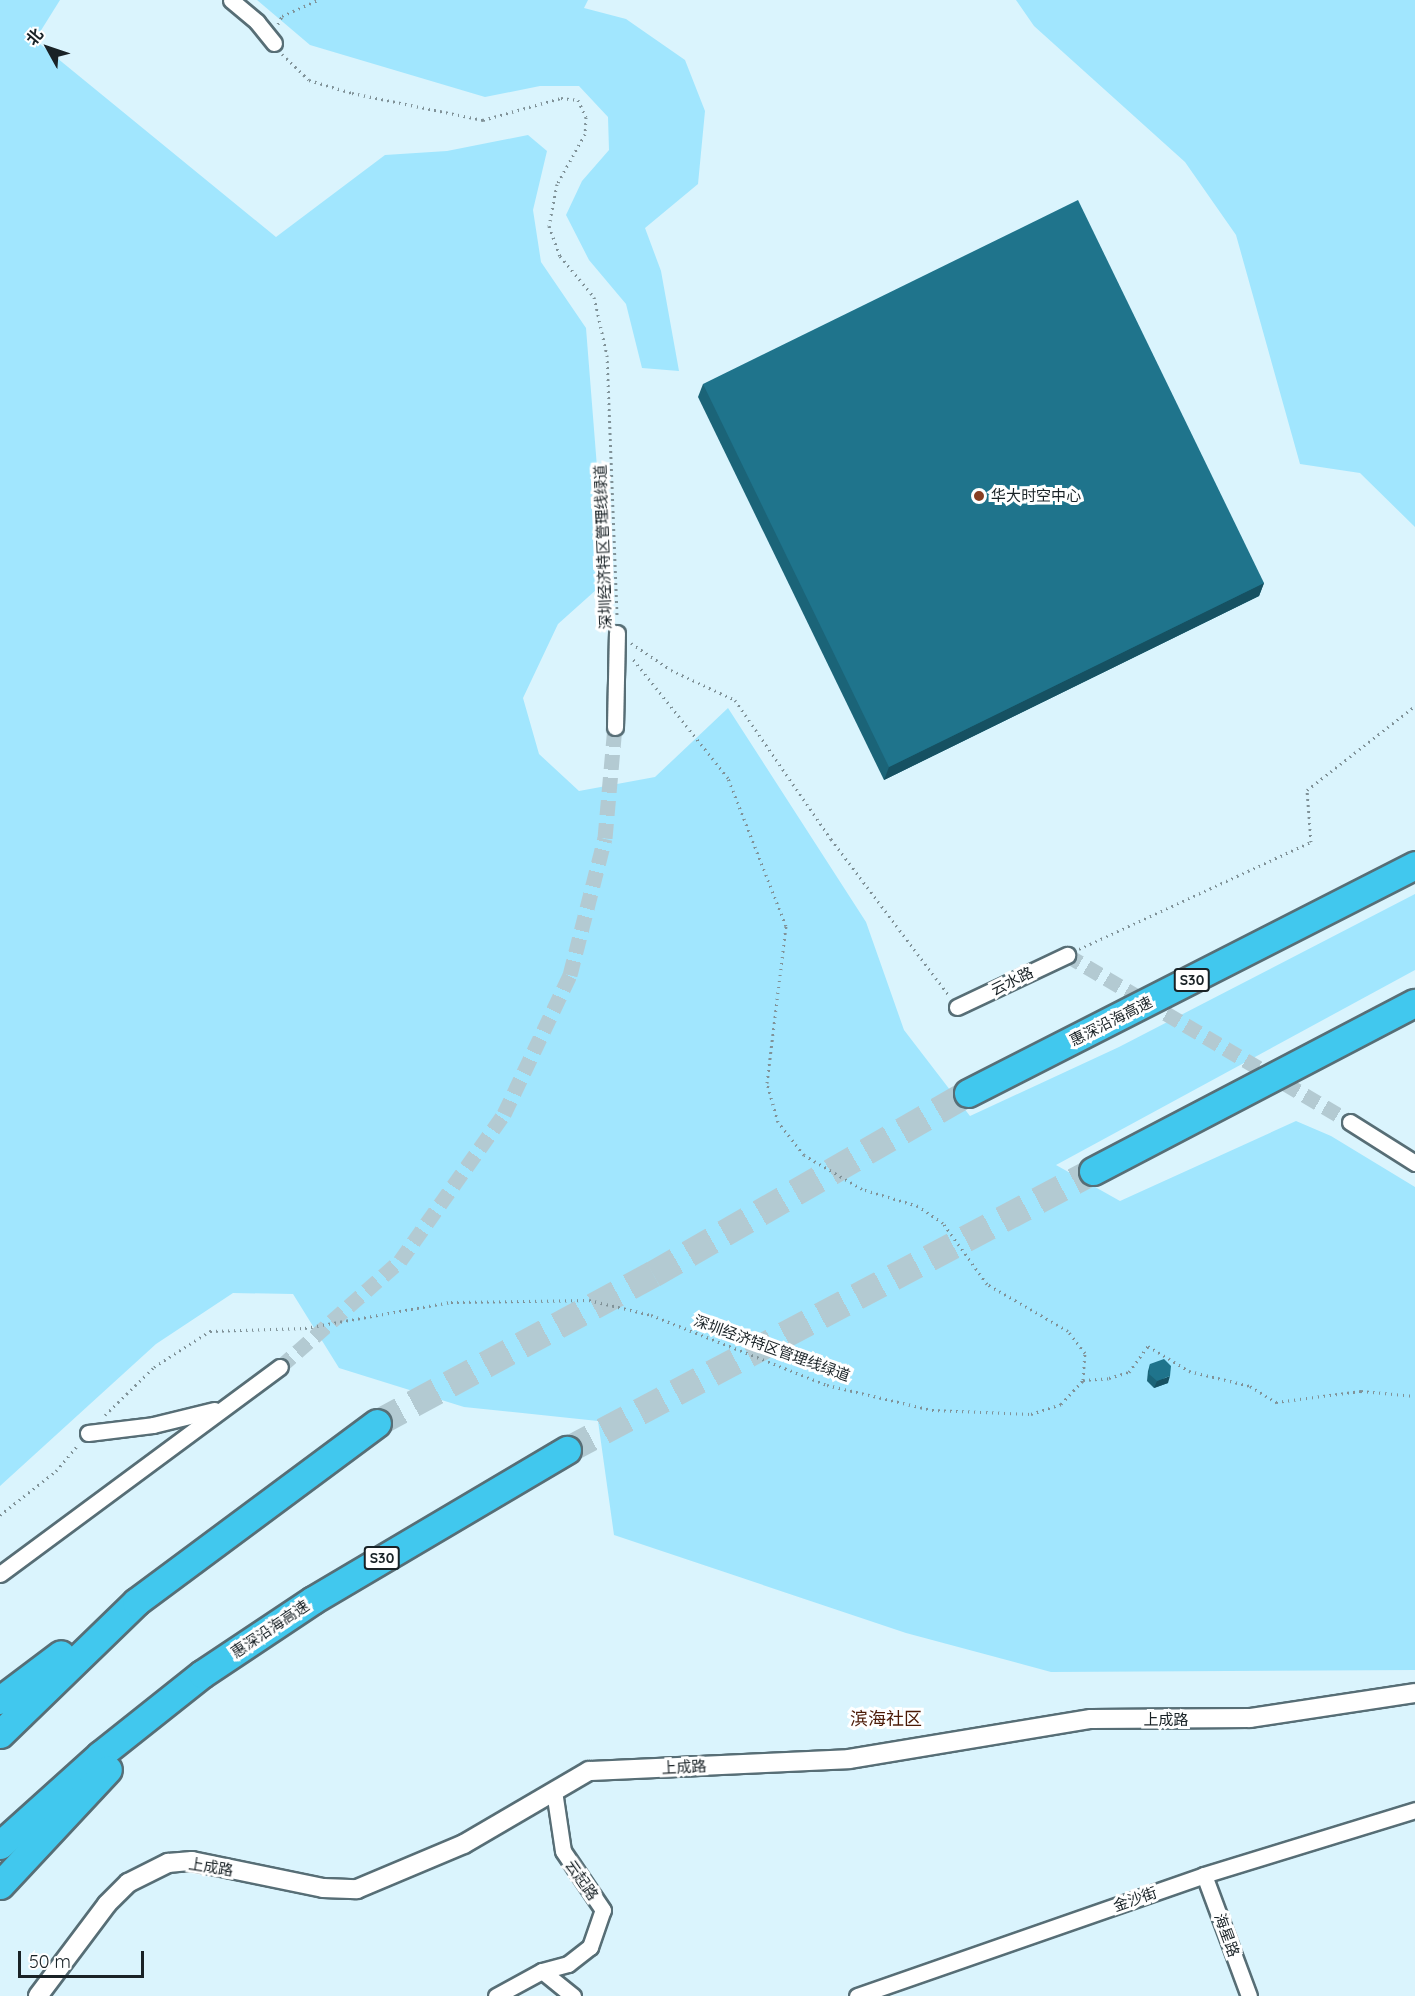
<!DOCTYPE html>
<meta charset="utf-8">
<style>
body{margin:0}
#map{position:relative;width:1415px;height:1996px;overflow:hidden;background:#daf4fd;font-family:Quicksand,"Noto Sans SC",sans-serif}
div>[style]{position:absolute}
.green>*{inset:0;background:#a1e6fe}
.minor-tunnel>*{height:15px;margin-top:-7.5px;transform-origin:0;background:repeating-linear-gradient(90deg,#b3cad2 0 15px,transparent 0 23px)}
.motorway-tunnel>*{height:27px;margin-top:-13.5px;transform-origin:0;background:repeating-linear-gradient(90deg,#b3cad2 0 27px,transparent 0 41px)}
.path>*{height:3px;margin-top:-1.5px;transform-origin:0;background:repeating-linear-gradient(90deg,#809298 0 1.5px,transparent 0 6px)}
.roads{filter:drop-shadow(2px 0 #576e76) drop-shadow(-2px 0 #576e76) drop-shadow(0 2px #576e76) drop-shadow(0 -2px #576e76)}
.minor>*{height:15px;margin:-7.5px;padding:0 7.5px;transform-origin:7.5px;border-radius:7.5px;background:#fff}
.tertiary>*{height:18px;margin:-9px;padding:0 9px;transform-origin:9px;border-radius:9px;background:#fff}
.motorway>*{height:27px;margin:-13.5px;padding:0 13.5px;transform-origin:13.5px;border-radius:13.5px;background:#41c8ee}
.wall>*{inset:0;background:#1b6478}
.shaded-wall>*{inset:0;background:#165162}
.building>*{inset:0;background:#1f748c}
.dots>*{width:16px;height:16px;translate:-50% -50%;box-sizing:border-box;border:3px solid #fff;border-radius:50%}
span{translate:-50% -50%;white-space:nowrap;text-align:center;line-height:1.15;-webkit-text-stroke:6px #fff;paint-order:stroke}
.shield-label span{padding:2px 4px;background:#fff;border:2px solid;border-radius:4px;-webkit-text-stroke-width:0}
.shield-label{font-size:14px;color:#192226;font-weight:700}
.poi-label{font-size:15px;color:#192226}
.left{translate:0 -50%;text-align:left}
.street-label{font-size:15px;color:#192226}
.quarter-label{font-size:18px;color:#4b1a06}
.north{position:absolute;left:18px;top:18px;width:60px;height:60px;-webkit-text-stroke:4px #fff;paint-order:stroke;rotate:310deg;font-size:16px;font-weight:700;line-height:24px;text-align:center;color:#192226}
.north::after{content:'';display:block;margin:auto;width:21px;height:27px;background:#192226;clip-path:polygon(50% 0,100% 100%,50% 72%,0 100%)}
.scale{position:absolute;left:18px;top:1951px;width:126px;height:27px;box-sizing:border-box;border:3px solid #192226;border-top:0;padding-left:8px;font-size:18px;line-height:21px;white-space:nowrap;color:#192226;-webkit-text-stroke:4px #fff;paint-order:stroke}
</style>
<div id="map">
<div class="green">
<i style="clip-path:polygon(0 0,60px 0,35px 40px,276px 237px,385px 155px,447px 151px,528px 135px,547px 151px,533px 210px,541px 262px,586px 328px,606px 581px,558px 624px,523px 698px,539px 754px,579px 791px,655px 777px,728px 708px,866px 922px,904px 1030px,970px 1116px,1119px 1047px,1415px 894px,1415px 970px,1056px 1165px,1120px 1201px,1296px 1121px,1331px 1136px,1415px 1187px,1415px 1670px,1051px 1672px,906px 1633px,614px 1535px,598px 1421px,464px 1407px,339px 1368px,293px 1294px,233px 1293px,156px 1344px,0 1486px)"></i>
<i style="clip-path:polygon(257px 0,588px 0,584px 8px,626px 19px,685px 60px,705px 111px,698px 184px,645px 228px,661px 271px,679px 371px,642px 368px,626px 304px,589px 260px,566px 215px,582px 181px,609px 150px,608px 117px,579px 86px,540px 86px,485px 97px,310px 45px)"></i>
<i style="clip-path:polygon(1016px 0,1415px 0,1415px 527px,1360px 473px,1300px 464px,1236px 235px,1185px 162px,1034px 26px)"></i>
</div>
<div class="minor-tunnel">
<i style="left:1067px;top:955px;width:329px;rotate:30.5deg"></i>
<i style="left:280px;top:1367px;width:160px;rotate:-41.5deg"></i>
<i style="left:400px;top:1261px;width:180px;rotate:-54.7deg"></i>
<i style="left:504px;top:1114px;width:154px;rotate:-64.6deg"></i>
<i style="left:570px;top:975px;width:141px;rotate:-75.7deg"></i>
<i style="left:605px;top:838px;width:111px;rotate:-84.9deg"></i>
</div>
<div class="motorway-tunnel">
<i style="left:377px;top:1423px;width:314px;rotate:-28.4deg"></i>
<i style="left:653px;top:1274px;width:363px;rotate:-29.9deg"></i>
<i style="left:567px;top:1450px;width:595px;rotate:-27.94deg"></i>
</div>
<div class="path">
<i style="left:278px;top:24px;width:9px;rotate:-63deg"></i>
<i style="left:282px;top:16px;width:39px;rotate:-24deg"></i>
<i style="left:282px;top:54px;width:37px;rotate:44deg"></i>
<i style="left:309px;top:80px;width:45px;rotate:16.8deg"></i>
<i style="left:352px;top:93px;width:134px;rotate:11.6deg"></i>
<i style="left:483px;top:120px;width:81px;rotate:-15.8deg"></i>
<i style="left:561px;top:98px;width:17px;rotate:7deg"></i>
<i style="left:578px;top:100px;width:19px;rotate:65deg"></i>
<i style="left:586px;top:117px;width:17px;rotate:93deg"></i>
<i style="left:585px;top:134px;width:57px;rotate:119.2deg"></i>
<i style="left:557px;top:184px;width:43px;rotate:100.8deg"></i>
<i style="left:549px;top:226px;width:32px;rotate:70deg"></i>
<i style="left:560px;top:256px;width:53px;rotate:50.3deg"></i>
<i style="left:594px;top:297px;width:59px;rotate:77.4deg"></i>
<i style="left:607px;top:355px;width:263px;rotate:87.8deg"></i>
<i style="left:631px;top:643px;width:48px;rotate:34deg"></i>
<i style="left:671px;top:670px;width:71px;rotate:25.1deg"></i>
<i style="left:735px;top:700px;width:169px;rotate:55.4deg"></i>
<i style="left:831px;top:839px;width:194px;rotate:53deg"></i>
<i style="left:1079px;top:949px;width:255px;rotate:-24.8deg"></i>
<i style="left:1311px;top:842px;width:52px;rotate:-94.4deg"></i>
<i style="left:1307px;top:790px;width:137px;rotate:-37.9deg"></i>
<i style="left:1083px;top:1380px;width:26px;rotate:-4deg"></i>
<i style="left:1109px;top:1378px;width:21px;rotate:-17deg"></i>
<i style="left:1129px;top:1372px;width:32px;rotate:-54deg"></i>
<i style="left:1148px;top:1346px;width:48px;rotate:31.4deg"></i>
<i style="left:1189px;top:1371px;width:63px;rotate:13.8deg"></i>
<i style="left:1250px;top:1386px;width:31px;rotate:32deg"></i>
<i style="left:1276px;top:1402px;width:86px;rotate:-7.4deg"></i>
<i style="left:1361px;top:1391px;width:54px;rotate:5.3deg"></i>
<i style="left:105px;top:1415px;width:69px;rotate:-44.4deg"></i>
<i style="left:154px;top:1367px;width:67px;rotate:-32.7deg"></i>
<i style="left:210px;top:1331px;width:95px;rotate:-1.8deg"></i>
<i style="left:305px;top:1328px;width:148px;rotate:-10.1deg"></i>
<i style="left:451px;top:1302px;width:138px;rotate:-0.8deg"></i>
<i style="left:589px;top:1300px;width:64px;rotate:13.6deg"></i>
<i style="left:651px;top:1315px;width:189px;rotate:21.7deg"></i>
<i style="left:827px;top:1385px;width:108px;rotate:13.4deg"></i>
<i style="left:932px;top:1410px;width:99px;rotate:2.3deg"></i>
<i style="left:1031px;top:1414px;width:32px;rotate:-18deg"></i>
<i style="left:1061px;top:1404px;width:33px;rotate:-47deg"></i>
<i style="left:1083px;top:1380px;width:27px;rotate:-86deg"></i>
<i style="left:1085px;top:1353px;width:28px;rotate:-128deg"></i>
<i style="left:1068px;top:1331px;width:94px;rotate:-149.9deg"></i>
<i style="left:987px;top:1284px;width:75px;rotate:-125.8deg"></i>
<i style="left:943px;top:1223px;width:30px;rotate:-146deg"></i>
<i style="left:918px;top:1206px;width:59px;rotate:-163.1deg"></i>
<i style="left:862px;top:1189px;width:67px;rotate:-149.6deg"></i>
<i style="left:804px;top:1155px;width:42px;rotate:-128.2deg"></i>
<i style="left:778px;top:1122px;width:41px;rotate:-105.8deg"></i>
<i style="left:767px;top:1083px;width:158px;rotate:-83.1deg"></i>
<i style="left:786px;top:926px;width:159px;rotate:-111.4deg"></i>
<i style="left:728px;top:778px;width:152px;rotate:-128.6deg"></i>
<i style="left:0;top:1515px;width:71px;rotate:-38.2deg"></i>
<i style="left:56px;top:1471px;width:35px;rotate:-50deg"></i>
</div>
<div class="roads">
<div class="minor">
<i style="left:231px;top:0;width:34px;rotate:40deg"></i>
<i style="left:257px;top:22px;width:27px;rotate:51deg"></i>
<i style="left:615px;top:727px;width:94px;rotate:-88.8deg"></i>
<i style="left:957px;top:1007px;width:122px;rotate:-25.3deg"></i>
<i style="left:1350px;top:1122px;width:77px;rotate:32.2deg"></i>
<i style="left:88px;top:1433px;width:65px;rotate:-7deg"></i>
<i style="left:153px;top:1425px;width:63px;rotate:-13.8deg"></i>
<i style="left:0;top:1574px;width:348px;rotate:-36.5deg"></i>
<i style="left:1204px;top:1875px;width:129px;rotate:69.6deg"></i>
<i style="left:542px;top:1971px;width:40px;rotate:39deg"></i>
<i style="left:496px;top:1996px;width:52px;rotate:-28.5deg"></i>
<i style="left:542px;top:1971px;width:27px;rotate:-15deg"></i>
<i style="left:568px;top:1964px;width:28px;rotate:-38deg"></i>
<i style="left:590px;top:1947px;width:39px;rotate:-71deg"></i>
<i style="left:603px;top:1910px;width:71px;rotate:-124.1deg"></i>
<i style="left:563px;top:1851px;width:61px;rotate:-98.5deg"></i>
<i style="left:857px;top:1996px;width:367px;rotate:-19.2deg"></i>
<i style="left:1204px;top:1875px;width:221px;rotate:-17.1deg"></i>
</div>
<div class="tertiary">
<i style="left:38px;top:1996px;width:115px;rotate:-53.1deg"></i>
<i style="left:107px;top:1904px;width:30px;rotate:-45deg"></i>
<i style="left:128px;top:1883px;width:45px;rotate:-26.6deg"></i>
<i style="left:168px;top:1863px;width:24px;rotate:-5deg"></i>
<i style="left:192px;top:1861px;width:134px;rotate:11.6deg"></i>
<i style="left:323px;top:1888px;width:34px;rotate:2deg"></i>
<i style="left:357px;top:1889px;width:116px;rotate:-22.8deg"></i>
<i style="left:464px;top:1844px;width:145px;rotate:-30.3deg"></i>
<i style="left:589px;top:1771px;width:260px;rotate:-2.6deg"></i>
<i style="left:849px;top:1759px;width:245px;rotate:-9.4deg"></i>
<i style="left:1091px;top:1719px;width:159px;rotate:-0.4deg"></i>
<i style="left:1250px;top:1718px;width:167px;rotate:-8.6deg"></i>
</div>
<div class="motorway">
<i style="left:968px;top:1093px;width:502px;rotate:-27.02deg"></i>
<i style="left:1093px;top:1171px;width:363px;rotate:-27.6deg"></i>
<i style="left:0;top:1700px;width:76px;rotate:-37deg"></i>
<i style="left:0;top:1734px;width:190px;rotate:-44.1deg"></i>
<i style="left:136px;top:1602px;width:300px;rotate:-36.6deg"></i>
<i style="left:0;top:1845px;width:135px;rotate:-42deg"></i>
<i style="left:100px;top:1755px;width:130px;rotate:-38.5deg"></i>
<i style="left:202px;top:1674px;width:133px;rotate:-33.7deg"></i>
<i style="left:313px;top:1600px;width:295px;rotate:-30.6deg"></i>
<i style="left:0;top:1885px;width:158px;rotate:-47deg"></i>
</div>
</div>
<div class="wall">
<i style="clip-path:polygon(703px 384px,1264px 583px,1259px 596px,884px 780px,698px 397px)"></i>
<i style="clip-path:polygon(1150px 1364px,1168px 1383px,1154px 1388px,1147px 1381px,1148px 1371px)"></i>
</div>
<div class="shaded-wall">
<i style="clip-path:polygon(1264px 583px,1259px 596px,884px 780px,889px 767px)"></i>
<i style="clip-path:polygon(1170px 1376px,1168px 1383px,1154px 1388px,1157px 1381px)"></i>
</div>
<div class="building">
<i style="clip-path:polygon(1078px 200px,1264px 583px,889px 767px,703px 384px)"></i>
<i style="clip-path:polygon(1164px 1359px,1171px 1366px,1170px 1376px,1157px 1381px,1149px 1374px,1150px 1364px)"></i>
</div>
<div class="dots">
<i style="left:979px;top:496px;background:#883f23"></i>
</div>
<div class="shield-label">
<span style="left:1192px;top:980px">S30</span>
<span style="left:382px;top:1558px">S30</span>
</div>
<div class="poi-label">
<span class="left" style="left:991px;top:496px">华大时空中心</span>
</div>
<div class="street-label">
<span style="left:603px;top:547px;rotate:-92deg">深圳经济特区管理线绿道</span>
<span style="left:1012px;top:981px;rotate:-26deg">云水路</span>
<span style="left:1111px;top:1021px;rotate:-27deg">惠深沿海高速</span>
<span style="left:772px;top:1348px;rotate:20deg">深圳经济特区管理线绿道</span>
<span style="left:270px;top:1629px;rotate:-34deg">惠深沿海高速</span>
<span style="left:1166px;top:1720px">上成路</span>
<span style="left:684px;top:1767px;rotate:-3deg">上成路</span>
<span style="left:211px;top:1867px;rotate:9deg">上成路</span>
<span style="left:582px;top:1880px;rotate:55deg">云起路</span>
<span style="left:1135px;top:1899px;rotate:-19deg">金沙街</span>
<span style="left:1227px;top:1935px;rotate:70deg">海星路</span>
</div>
<div class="quarter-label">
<span style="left:886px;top:1719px">滨海社区</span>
</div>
<div class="north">北</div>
<div class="scale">50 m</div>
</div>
